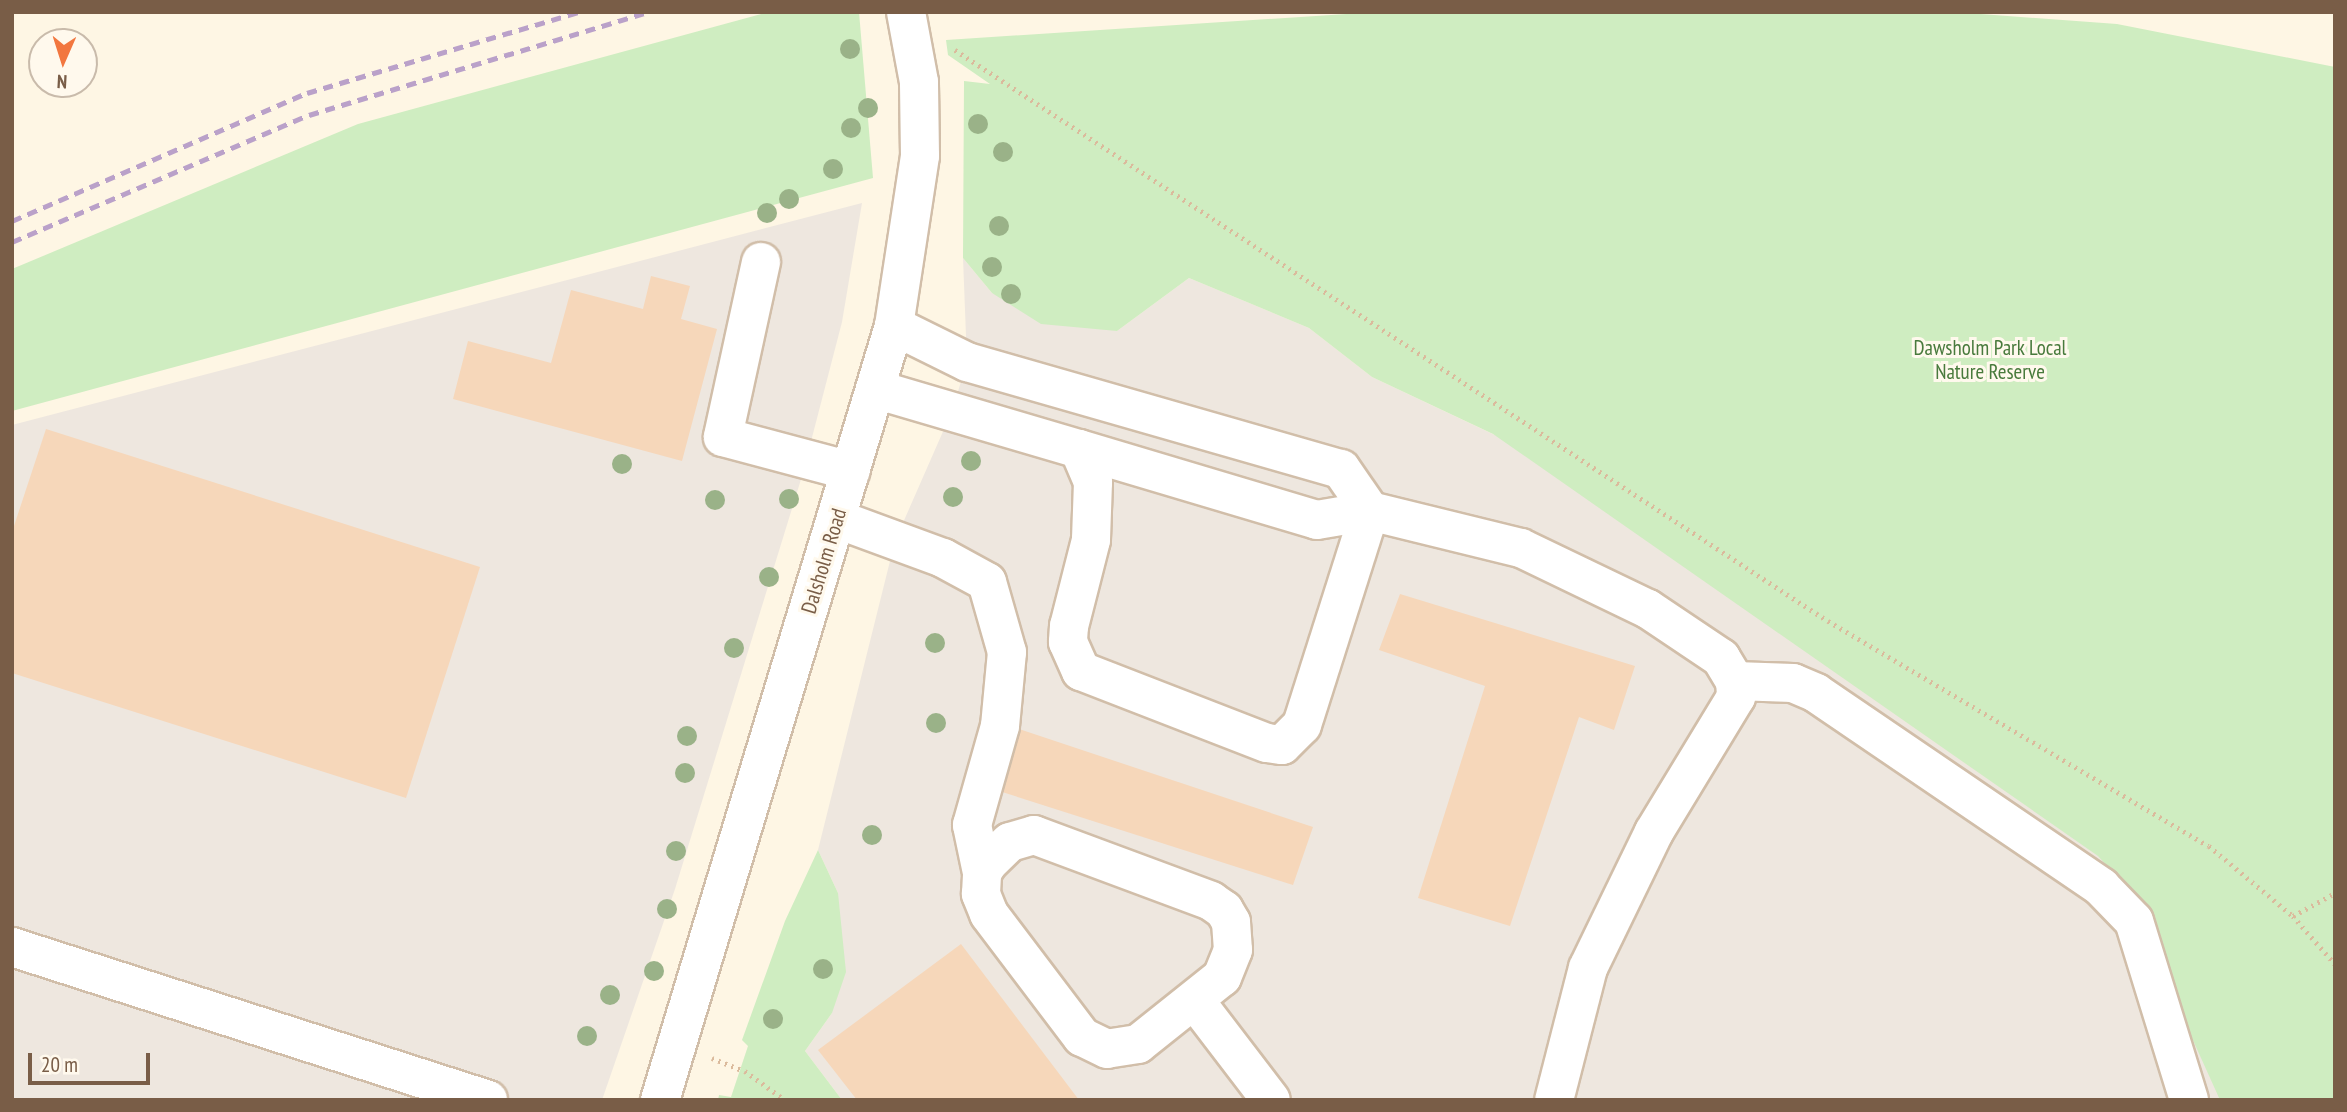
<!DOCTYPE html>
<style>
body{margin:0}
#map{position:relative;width:2347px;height:1112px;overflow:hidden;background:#fef6e4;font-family:"PT Sans Narrow",sans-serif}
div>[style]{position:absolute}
.industrial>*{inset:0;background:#eee7df}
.green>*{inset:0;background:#cfedc1}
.building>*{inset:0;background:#f6d7ba}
.path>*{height:4.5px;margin-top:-2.25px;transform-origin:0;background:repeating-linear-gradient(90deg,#dbba9c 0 2px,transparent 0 7px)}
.roads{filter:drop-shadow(2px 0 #d1bea9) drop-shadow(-2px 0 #d1bea9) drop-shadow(0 2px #d1bea9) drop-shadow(0 -2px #d1bea9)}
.minor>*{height:38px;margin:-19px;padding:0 19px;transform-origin:19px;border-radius:19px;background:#fff}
.rail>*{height:5px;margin-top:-2.5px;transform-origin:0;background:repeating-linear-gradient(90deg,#baa1c9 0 10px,transparent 0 17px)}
.trees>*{width:20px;height:20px;margin:-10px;border-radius:50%;background:#9ab288}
span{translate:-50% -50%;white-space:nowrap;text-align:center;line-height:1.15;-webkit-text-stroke:6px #fff9ed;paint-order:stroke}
.park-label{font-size:21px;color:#487a3c}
.street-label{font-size:21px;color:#795d47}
.frame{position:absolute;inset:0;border:14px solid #795d47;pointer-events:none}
.north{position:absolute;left:28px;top:28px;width:70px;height:70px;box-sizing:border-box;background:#fff9ed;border:2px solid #c9bbab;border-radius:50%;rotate:183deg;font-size:19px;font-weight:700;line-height:28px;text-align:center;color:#795d47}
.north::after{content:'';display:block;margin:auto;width:24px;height:32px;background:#f2773f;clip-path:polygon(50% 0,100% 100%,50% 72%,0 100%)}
.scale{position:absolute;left:28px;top:1053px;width:122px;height:32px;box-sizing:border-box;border:4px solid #795d47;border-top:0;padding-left:9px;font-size:21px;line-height:24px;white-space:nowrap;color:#795d47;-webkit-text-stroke:5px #fff9ed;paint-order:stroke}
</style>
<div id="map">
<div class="industrial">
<i style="clip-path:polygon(862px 203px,842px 322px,802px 476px,675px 889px,602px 1100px,12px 1100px,12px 425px)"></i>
<i style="clip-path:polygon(963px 258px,992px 293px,1117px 331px,1189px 278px,1309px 328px,1372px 377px,1556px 464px,2141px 862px,2236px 1100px,842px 1100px,805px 1051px,832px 1013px,838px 893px,818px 850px,895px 541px,952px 411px,967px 362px)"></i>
</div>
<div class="green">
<i style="clip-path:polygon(769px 12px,859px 12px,873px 178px,12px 411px,12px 269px,358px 124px)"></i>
<i style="clip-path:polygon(1377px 12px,1954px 12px,2117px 24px,2335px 67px,2335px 1100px,2220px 1100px,2173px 996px,2139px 901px,2098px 856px,1493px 434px,1372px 377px,1309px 328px,1189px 278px,1117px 331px,1041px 324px,992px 293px,963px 258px,964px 81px,990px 84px,948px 55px,946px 40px)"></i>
<i style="clip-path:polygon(818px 850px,838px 893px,846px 972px,832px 1013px,805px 1051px,842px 1100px,718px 1100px,719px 1095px,731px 1097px,748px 1046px,742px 1040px,785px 921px)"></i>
</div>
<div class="building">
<i style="clip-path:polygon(651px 276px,690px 286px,681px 319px,717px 329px,682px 461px,453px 399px,468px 341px,551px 363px,571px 290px,643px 309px)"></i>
<i style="clip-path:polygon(46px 429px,480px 567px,406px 798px,12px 673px,12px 532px)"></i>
<i style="clip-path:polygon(1400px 594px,1635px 666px,1614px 730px,1579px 717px,1510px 926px,1418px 898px,1485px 686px,1379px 650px)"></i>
<i style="clip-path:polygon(1019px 729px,1313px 827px,1293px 885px,996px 790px)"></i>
<i style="clip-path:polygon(961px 944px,1079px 1100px,857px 1100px,818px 1050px)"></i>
</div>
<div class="path">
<i style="left:955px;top:50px;width:1043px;rotate:33.19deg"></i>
<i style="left:1828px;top:621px;width:442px;rotate:30.6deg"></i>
<i style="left:2209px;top:846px;width:109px;rotate:39.8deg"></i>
<i style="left:2293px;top:916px;width:64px;rotate:48.8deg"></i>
<i style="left:2293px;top:916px;width:48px;rotate:-28.7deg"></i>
<i style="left:712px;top:1058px;width:35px;rotate:22deg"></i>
<i style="left:745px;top:1071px;width:49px;rotate:35.9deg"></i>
</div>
<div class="roads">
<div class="minor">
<i style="left:761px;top:262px;width:179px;rotate:102.3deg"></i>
<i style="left:723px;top:437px;width:132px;rotate:14.9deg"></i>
<i style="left:894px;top:326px;width:81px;rotate:26.3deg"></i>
<i style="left:967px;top:362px;width:389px;rotate:16deg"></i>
<i style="left:1341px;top:469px;width:51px;rotate:55.4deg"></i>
<i style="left:875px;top:389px;width:213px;rotate:16.4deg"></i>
<i style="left:1079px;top:449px;width:36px;rotate:67deg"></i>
<i style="left:1093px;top:482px;width:58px;rotate:92deg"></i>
<i style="left:1091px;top:540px;width:89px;rotate:104.3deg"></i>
<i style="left:1069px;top:626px;width:16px;rotate:94deg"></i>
<i style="left:1068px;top:642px;width:32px;rotate:66deg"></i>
<i style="left:1081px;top:671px;width:199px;rotate:21.2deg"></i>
<i style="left:1267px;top:743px;width:15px;rotate:8deg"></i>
<i style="left:1282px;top:745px;width:28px;rotate:-45deg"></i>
<i style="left:1302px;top:725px;width:225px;rotate:-72.4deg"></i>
<i style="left:1079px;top:449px;width:248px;rotate:16.6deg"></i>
<i style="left:1317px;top:520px;width:54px;rotate:-9.6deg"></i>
<i style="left:1370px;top:511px;width:155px;rotate:13.8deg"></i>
<i style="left:1521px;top:548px;width:141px;rotate:25.7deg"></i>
<i style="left:1648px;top:609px;width:88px;rotate:33.9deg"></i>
<i style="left:1721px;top:658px;width:27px;rotate:59deg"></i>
<i style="left:1735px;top:681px;width:16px;rotate:86deg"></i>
<i style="left:1736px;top:697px;width:158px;rotate:121.3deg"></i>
<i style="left:1654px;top:832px;width:151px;rotate:115.9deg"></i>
<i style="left:1588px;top:968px;width:136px;rotate:104.4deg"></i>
<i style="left:837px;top:519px;width:113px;rotate:20.2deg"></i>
<i style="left:943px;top:558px;width:50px;rotate:28.6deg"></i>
<i style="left:987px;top:582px;width:73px;rotate:74.1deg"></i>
<i style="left:1007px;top:652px;width:74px;rotate:95.4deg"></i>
<i style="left:1000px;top:726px;width:103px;rotate:105.8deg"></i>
<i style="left:972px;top:825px;width:49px;rotate:78.2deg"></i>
<i style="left:1735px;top:681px;width:58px;rotate:2deg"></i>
<i style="left:1793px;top:683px;width:25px;rotate:23deg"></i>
<i style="left:1816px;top:693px;width:345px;rotate:34.2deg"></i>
<i style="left:2101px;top:887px;width:47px;rotate:45.9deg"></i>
<i style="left:2134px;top:921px;width:187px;rotate:72.9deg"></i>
<i style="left:1034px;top:835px;width:189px;rotate:20.4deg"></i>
<i style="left:1211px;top:901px;width:16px;rotate:35deg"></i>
<i style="left:1224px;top:910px;width:14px;rotate:60deg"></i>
<i style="left:1231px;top:922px;width:28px;rotate:86deg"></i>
<i style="left:1233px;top:950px;width:29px;rotate:112deg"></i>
<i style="left:1222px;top:977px;width:107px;rotate:141.4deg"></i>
<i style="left:1138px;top:1044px;width:31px;rotate:171deg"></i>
<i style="left:1107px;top:1049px;width:28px;rotate:-154deg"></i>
<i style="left:1082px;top:1037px;width:154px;rotate:-127.1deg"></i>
<i style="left:989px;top:914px;width:22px;rotate:-112deg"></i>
<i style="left:981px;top:894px;width:21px;rotate:-87deg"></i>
<i style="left:982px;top:873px;width:12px;rotate:-59deg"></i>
<i style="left:988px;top:863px;width:30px;rotate:-44deg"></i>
<i style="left:1010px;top:842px;width:25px;rotate:-16deg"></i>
<i style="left:12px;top:947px;width:500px;rotate:17.8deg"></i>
<i style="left:1196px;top:1002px;width:123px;rotate:52.6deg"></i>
<i style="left:660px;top:1100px;width:809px;rotate:-73.18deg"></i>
<i style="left:894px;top:326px;width:172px;rotate:-81.3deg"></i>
<i style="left:920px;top:156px;width:74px;rotate:-90.8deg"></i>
<i style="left:919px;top:82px;width:71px;rotate:-100.5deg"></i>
</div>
</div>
<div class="rail">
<i style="left:12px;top:221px;width:322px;rotate:-23.5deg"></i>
<i style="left:307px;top:93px;width:283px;rotate:-16.6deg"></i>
<i style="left:12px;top:242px;width:323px;rotate:-23.2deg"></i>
<i style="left:309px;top:115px;width:353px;rotate:-16.9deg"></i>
</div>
<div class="trees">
<i style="left:850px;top:49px"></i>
<i style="left:868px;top:108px"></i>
<i style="left:978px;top:124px"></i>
<i style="left:851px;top:128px"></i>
<i style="left:1003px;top:152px"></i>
<i style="left:833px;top:169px"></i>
<i style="left:789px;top:199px"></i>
<i style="left:767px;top:213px"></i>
<i style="left:999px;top:226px"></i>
<i style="left:992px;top:267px"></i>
<i style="left:1011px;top:294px"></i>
<i style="left:971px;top:461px"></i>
<i style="left:622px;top:464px"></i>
<i style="left:953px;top:497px"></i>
<i style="left:789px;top:499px"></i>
<i style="left:715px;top:500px"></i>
<i style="left:769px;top:577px"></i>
<i style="left:935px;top:643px"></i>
<i style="left:734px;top:648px"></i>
<i style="left:936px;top:723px"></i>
<i style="left:687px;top:736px"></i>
<i style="left:685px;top:773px"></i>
<i style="left:872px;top:835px"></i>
<i style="left:676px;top:851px"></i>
<i style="left:667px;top:909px"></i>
<i style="left:823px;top:969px"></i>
<i style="left:654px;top:971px"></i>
<i style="left:610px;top:995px"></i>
<i style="left:773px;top:1019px"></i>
<i style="left:587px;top:1036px"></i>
</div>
<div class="park-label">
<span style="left:1990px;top:360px">Dawsholm Park Local<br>Nature Reserve</span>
</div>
<div class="street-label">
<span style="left:824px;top:561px;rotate:-73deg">Dalsholm Road</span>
</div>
<div class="frame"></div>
<div class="north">N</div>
<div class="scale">20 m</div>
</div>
